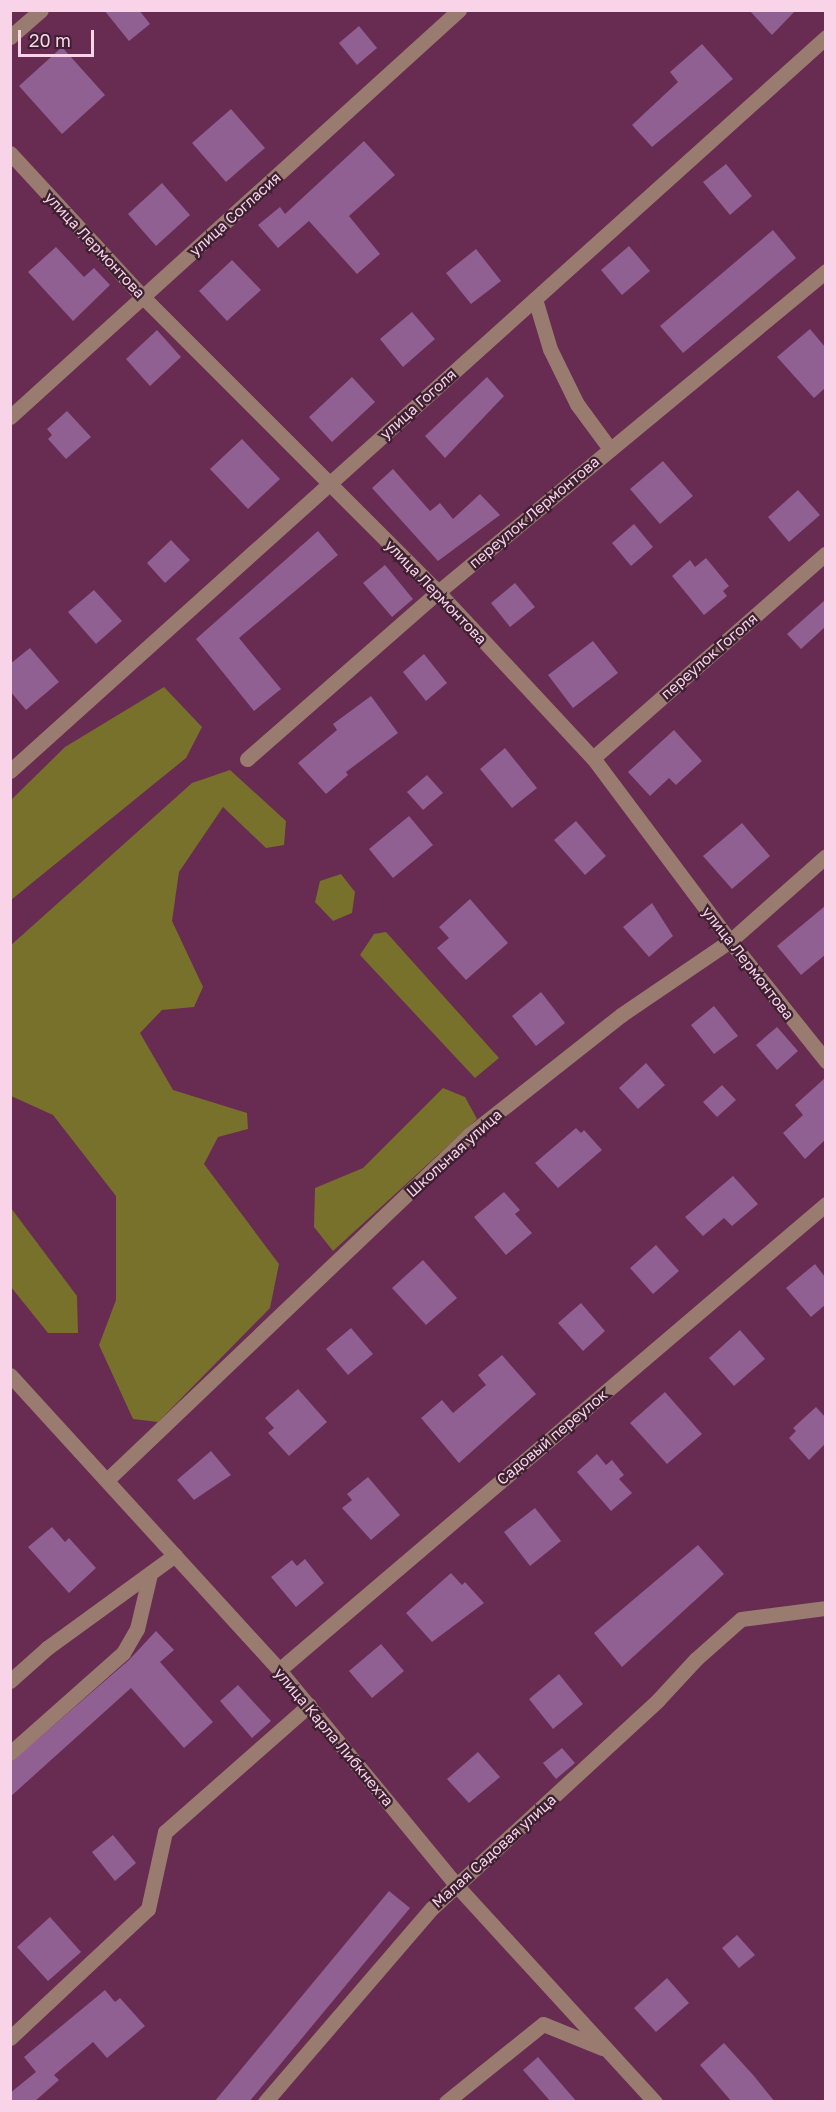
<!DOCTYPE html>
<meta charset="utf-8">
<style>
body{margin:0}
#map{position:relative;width:836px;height:2112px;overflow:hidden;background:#682b51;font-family:"Golos Text",sans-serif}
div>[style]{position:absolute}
.forest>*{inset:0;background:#77712b}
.building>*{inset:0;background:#8f6091}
.minor>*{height:15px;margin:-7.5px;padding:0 7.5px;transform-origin:7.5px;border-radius:7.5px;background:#997c6f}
span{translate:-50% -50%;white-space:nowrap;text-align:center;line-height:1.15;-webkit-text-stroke:4.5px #3c2031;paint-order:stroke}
.street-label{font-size:15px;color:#f9d3e7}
.frame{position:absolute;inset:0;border:12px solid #f9d3e7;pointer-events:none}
.scale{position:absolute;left:18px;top:30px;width:76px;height:27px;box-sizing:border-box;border:3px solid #f9d3e7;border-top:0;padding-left:8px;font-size:18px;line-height:21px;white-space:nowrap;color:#f9d3e7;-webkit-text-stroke:4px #3c2031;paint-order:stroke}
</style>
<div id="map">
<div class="forest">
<i style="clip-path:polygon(164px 687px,202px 727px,186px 758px,11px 900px,11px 800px,65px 747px)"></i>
<i style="clip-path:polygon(230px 770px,286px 821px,284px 845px,266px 848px,223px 807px,179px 872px,172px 921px,203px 987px,194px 1007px,162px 1010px,140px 1033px,173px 1090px,247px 1113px,248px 1129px,218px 1137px,204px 1164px,279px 1264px,270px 1308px,158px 1422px,133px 1419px,99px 1345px,116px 1300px,116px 1196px,53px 1115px,11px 1096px,10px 946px,192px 783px)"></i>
<i style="clip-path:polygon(341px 874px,355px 892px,352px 913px,333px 921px,315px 902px,320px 881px)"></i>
<i style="clip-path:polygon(386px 932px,499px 1058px,475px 1078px,360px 955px,374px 934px)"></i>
<i style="clip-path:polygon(443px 1088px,465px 1097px,477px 1119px,333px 1251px,314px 1227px,315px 1188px,363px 1168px)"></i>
<i style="clip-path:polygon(11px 1208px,77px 1296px,78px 1333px,48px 1333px,11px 1287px)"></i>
</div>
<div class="building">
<i style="clip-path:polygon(104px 10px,139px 10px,150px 24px,129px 41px)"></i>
<i style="clip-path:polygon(749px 10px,796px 10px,772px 35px)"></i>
<i style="clip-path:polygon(359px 26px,377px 48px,357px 65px,339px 43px)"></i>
<i style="clip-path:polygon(702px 44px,733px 79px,652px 147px,632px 125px,678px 82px,670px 72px)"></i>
<i style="clip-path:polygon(62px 47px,105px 95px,62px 134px,19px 86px)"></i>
<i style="clip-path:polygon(231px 109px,265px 148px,226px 182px,192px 143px)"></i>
<i style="clip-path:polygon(364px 141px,395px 175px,349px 216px,380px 254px,357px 274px,309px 221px,278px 248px,258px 225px,280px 207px,285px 214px)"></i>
<i style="clip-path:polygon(726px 164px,752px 196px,730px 215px,703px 182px)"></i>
<i style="clip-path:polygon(162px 183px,190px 215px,156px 246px,128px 214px)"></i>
<i style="clip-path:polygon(773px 230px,796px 258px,683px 353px,660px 326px)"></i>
<i style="clip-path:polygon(629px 246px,650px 271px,622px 295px,601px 270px)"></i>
<i style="clip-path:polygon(56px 247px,84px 277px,94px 268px,110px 285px,73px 321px,28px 272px)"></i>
<i style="clip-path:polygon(476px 249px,501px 281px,471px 304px,446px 273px)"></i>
<i style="clip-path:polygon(232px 260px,261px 290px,227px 321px,199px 291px)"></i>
<i style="clip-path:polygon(412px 312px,435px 339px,403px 367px,380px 339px)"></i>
<i style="clip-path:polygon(810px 329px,825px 347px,825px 388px,814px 398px,777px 357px)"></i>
<i style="clip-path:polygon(157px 330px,181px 357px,150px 386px,126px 359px)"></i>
<i style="clip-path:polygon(352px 377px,375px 402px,332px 442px,309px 417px)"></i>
<i style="clip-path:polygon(487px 377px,504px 396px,445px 458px,425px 436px)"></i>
<i style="clip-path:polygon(67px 411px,91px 437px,66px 459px,48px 439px,52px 435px,47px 429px)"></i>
<i style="clip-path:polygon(242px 439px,280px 479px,248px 509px,210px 469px)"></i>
<i style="clip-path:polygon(663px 461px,693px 496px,660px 524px,630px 489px)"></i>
<i style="clip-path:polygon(393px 469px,430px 511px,440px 503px,453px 519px,480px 494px,500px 515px,438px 561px,372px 488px)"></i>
<i style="clip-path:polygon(798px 490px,820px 515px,789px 542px,768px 517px)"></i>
<i style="clip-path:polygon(634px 524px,653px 547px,631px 566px,612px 543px)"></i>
<i style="clip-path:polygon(318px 531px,338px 555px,239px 638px,281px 689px,254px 711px,196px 639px)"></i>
<i style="clip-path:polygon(171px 540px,190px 560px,165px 583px,147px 563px)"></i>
<i style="clip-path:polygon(706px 558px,729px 586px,723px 591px,727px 596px,704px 615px,672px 576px,690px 560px,695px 567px)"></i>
<i style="clip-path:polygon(385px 565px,413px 599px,392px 617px,363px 583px)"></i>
<i style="clip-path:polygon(515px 583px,535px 607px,510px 627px,491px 603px)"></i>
<i style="clip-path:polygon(94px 590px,122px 621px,96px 644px,68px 612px)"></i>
<i style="clip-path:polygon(825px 600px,825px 627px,801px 649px,787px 634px)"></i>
<i style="clip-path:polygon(593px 641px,618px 673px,573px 708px,548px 675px)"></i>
<i style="clip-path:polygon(30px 648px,59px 682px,26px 710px,10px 691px,10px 664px)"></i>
<i style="clip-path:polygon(424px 654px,447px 683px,426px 701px,403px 672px)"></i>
<i style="clip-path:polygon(371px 696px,398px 733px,346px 772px,348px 775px,326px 794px,298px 763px,337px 730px,333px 724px)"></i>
<i style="clip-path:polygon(674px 730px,702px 761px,676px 785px,669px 778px,650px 796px,628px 772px)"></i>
<i style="clip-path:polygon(505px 748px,537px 788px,512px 808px,480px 769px)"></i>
<i style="clip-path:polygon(427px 775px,443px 793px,423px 810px,407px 792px)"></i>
<i style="clip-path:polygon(409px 816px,433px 845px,393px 878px,369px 849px)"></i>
<i style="clip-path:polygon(576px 821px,606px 856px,585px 875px,554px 840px)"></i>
<i style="clip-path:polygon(742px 823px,770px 856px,732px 889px,703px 856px)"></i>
<i style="clip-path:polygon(470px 899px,508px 943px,466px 980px,437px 948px,449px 938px,439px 927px)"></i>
<i style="clip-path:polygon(652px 903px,673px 936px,649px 957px,623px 927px)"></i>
<i style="clip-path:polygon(825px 906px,825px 955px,801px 975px,777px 946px)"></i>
<i style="clip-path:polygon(541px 992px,565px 1023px,536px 1046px,512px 1016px)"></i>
<i style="clip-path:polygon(714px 1006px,738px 1036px,714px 1054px,691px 1025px)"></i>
<i style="clip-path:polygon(777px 1027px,798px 1051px,777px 1070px,756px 1045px)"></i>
<i style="clip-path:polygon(646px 1063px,665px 1085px,638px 1109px,619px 1088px)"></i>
<i style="clip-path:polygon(825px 1078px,825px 1140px,805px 1159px,783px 1133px,803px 1115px,795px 1105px)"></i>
<i style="clip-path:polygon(722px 1085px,736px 1100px,717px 1117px,703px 1102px)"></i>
<i style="clip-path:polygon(576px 1128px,581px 1133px,584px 1130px,602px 1150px,558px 1188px,535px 1163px)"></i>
<i style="clip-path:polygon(733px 1176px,758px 1204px,732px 1226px,724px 1218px,703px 1236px,685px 1217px)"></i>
<i style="clip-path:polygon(504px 1192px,520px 1210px,515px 1214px,532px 1233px,506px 1255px,474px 1217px)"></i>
<i style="clip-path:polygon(656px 1245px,679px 1271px,653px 1294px,630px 1268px)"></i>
<i style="clip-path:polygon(423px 1260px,457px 1298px,426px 1325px,392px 1288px)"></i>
<i style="clip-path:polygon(815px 1264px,825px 1277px,825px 1305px,811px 1317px,786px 1288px)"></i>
<i style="clip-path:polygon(581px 1303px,605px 1331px,583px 1351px,558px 1323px)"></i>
<i style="clip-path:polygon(351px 1328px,373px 1354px,348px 1375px,326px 1349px)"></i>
<i style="clip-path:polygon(740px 1330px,765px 1359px,734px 1386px,709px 1358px)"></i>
<i style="clip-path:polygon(502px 1355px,536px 1394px,459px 1463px,421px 1418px,442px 1400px,453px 1413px,486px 1385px,478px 1375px)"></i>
<i style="clip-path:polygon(298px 1389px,327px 1422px,289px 1456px,268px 1433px,274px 1428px,265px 1418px)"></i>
<i style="clip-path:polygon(665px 1392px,702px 1434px,667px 1464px,630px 1423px)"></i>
<i style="clip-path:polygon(816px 1407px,825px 1417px,825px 1444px,809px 1460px,789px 1438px,796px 1431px,793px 1428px)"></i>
<i style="clip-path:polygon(211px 1451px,231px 1475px,194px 1500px,177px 1480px)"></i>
<i style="clip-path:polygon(597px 1454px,606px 1465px,612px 1460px,624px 1475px,619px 1479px,632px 1493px,611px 1511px,577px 1472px)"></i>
<i style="clip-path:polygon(368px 1477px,400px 1515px,371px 1540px,342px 1508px,352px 1500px,347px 1494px)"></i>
<i style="clip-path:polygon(535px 1508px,561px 1541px,530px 1566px,504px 1532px)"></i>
<i style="clip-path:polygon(52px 1527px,65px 1542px,69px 1538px,96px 1568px,69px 1593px,28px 1547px)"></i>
<i style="clip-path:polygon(698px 1545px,724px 1574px,622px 1667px,594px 1633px)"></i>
<i style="clip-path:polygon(305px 1559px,324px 1583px,296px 1607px,271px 1577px,292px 1560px,297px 1566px)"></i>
<i style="clip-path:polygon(451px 1573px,462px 1585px,465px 1582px,484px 1603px,432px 1642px,406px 1613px)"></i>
<i style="clip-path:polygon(156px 1631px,174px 1650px,160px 1662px,213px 1722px,184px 1748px,131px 1688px,10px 1797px,10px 1763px,129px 1660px)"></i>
<i style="clip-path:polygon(381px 1644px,404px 1671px,372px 1698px,349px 1671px)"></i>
<i style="clip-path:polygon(559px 1674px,583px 1704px,553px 1729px,529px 1699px)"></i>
<i style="clip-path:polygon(238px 1685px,271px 1721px,252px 1738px,220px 1701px)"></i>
<i style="clip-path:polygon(562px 1748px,575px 1763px,556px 1779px,543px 1763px)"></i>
<i style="clip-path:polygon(478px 1752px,500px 1777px,469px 1803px,447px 1779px)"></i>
<i style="clip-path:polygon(113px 1835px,136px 1863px,115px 1881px,92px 1852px)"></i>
<i style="clip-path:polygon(389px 1891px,410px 1908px,249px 2102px,214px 2102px)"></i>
<i style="clip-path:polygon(50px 1917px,81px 1952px,48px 1981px,17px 1947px)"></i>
<i style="clip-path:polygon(737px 1935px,755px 1955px,739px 1968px,722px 1948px)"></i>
<i style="clip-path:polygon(667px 1978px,689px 2003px,656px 2032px,634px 2008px)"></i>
<i style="clip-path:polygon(105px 1990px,115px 2002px,120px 1998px,145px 2026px,107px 2058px,93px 2042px,54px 2075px,59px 2080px,34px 2102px,10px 2102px,10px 2093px,36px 2072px,24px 2057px)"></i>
<i style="clip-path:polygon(724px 2043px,754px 2076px,775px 2102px,732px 2102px,700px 2065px)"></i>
<i style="clip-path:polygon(538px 2057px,577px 2102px,551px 2102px,523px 2070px)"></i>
</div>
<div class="minor">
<i style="left:10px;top:37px;width:41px;rotate:-41.1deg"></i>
<i style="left:10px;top:153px;width:196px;rotate:47.3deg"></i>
<i style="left:143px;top:297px;width:417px;rotate:45deg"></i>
<i style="left:438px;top:592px;width:227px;rotate:47deg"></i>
<i style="left:593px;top:758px;width:229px;rotate:53.2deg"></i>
<i style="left:730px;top:941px;width:154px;rotate:51.3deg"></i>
<i style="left:535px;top:299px;width:52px;rotate:73.3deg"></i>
<i style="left:550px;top:349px;width:61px;rotate:63.9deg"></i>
<i style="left:577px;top:404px;width:56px;rotate:53.7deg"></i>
<i style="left:10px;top:417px;width:606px;rotate:-42.19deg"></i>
<i style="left:593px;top:758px;width:310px;rotate:-41.3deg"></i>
<i style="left:247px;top:759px;width:254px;rotate:-41.2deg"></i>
<i style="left:438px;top:592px;width:504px;rotate:-39.6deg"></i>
<i style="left:10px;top:771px;width:1098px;rotate:-41.97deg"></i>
<i style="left:10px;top:1375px;width:399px;rotate:47.6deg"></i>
<i style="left:279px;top:1670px;width:280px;rotate:50.5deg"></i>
<i style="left:457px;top:1886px;width:293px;rotate:47.5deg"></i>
<i style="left:107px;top:1480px;width:500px;rotate:-43.62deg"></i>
<i style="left:469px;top:1135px;width:194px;rotate:-38.3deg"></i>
<i style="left:621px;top:1015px;width:132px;rotate:-34.2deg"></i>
<i style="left:730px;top:941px;width:128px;rotate:-41.5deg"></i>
<i style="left:279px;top:1670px;width:719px;rotate:-40.43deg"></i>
<i style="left:10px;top:1681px;width:50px;rotate:-41.7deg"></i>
<i style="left:47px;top:1648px;width:158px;rotate:-36deg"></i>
<i style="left:10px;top:1753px;width:151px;rotate:-41.5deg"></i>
<i style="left:123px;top:1653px;width:28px;rotate:-60deg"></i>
<i style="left:137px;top:1629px;width:57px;rotate:-76.7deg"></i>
<i style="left:10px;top:2038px;width:189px;rotate:-43.1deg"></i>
<i style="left:148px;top:1909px;width:79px;rotate:-77.6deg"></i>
<i style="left:165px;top:1832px;width:192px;rotate:-41.4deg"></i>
<i style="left:265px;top:2102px;width:256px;rotate:-49.3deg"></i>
<i style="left:432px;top:1908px;width:307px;rotate:-42.6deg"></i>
<i style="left:658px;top:1700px;width:56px;rotate:-47.2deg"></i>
<i style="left:696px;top:1659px;width:60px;rotate:-41.6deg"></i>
<i style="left:741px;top:1619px;width:86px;rotate:-7.4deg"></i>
<i style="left:446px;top:2102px;width:124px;rotate:-38.8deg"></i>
<i style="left:543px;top:2024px;width:64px;rotate:22.1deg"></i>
</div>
<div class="street-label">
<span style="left:235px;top:214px;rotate:-42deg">улица Согласия</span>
<span style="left:95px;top:245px;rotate:47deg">улица Лермонтова</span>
<span style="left:418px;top:404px;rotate:-42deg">улица Гоголя</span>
<span style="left:534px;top:512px;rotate:-40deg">переулок Лермонтова</span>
<span style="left:436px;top:592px;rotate:46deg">улица Лермонтова</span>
<span style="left:709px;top:656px;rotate:-41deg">переулок Гоголя</span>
<span style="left:748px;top:963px;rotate:52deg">улица Лермонтова</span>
<span style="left:454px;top:1153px;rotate:-42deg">Школьная улица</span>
<span style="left:552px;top:1437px;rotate:-40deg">Садовый переулок</span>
<span style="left:334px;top:1737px;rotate:50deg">улица Карла Либкнехта</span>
<span style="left:494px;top:1851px;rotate:-42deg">Малая Садовая улица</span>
</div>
<div class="frame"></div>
<div class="scale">20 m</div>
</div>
